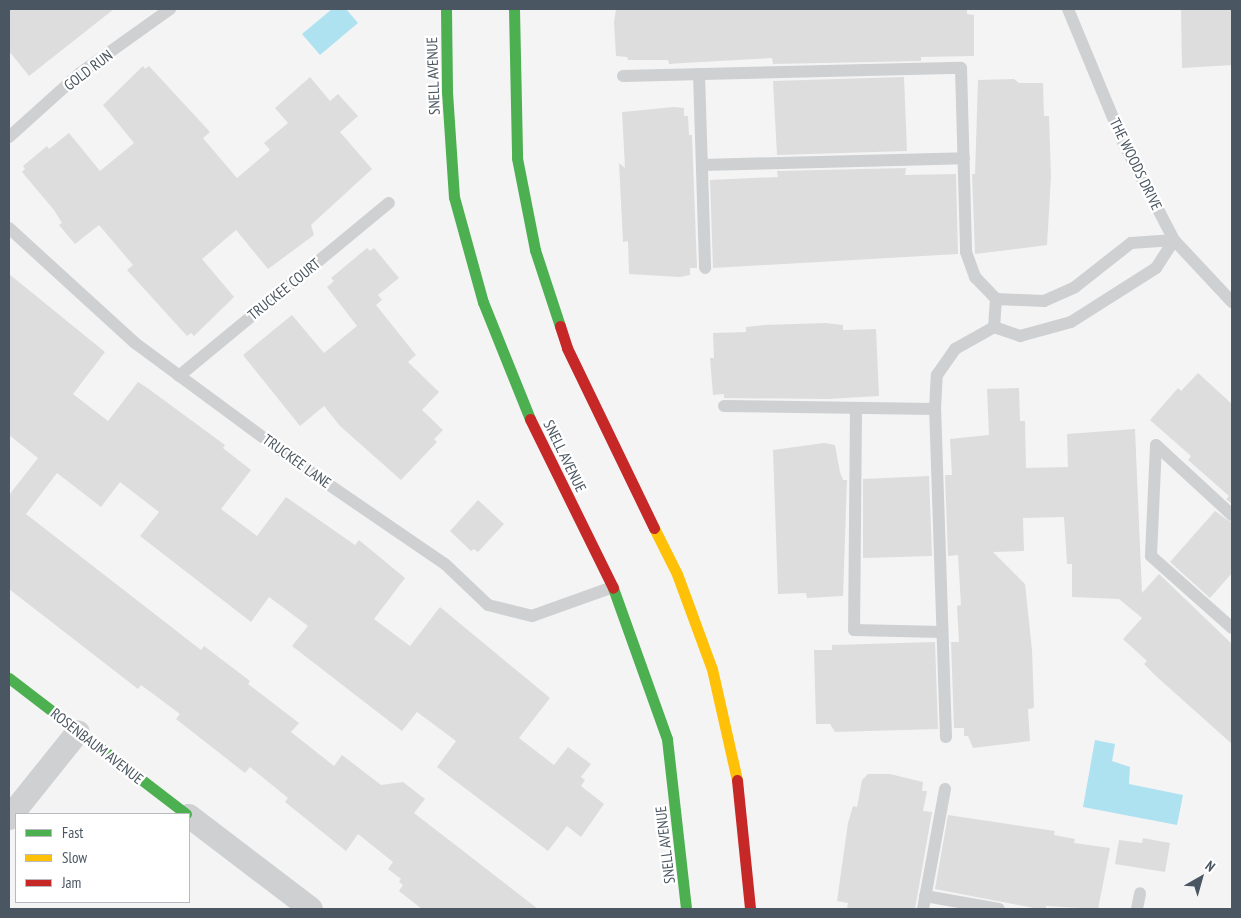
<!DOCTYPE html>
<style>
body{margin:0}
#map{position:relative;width:1241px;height:918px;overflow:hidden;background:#f4f4f4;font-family:"PT Sans Narrow",sans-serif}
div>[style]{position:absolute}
.water>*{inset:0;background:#aee2f0}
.building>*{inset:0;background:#ddddde}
.lane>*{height:12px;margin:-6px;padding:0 6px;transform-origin:6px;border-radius:6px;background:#ced0d2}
.street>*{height:24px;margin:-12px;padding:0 12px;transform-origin:12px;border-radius:12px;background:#ced0d2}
.fast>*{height:11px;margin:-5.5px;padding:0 5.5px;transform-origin:5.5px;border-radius:5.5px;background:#4caf50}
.slow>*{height:11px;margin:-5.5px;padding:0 5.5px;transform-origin:5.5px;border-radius:5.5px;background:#ffc107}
.jam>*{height:11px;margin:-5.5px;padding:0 5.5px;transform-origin:5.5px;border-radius:5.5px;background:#c62828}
span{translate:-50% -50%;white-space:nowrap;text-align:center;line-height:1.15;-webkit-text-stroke:4.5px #fff;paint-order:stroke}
.street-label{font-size:15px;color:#4a5661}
.frame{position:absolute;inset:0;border:10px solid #4a5661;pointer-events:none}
.legend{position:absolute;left:15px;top:813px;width:175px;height:90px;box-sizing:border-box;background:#fff;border:1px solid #b7bbc0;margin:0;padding:6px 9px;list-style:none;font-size:15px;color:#4a5661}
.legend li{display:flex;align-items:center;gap:10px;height:25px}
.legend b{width:25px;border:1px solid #b7bbc0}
.north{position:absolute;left:1176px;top:853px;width:50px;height:50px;-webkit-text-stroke:4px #fff;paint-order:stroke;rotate:38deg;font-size:14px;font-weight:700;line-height:20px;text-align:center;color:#4a5661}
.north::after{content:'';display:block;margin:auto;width:18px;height:22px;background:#4a5661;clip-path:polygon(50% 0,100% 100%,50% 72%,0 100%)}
</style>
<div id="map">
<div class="water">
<i style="clip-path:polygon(332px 9px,346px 9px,358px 23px,320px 55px,302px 34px)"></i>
<i style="clip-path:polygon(1095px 740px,1115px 744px,1112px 761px,1130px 767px,1129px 784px,1183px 795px,1177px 825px,1083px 807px)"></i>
</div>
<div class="building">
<i style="clip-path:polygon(9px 9px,114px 9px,29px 76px,9px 51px)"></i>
<i style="clip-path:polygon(616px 9px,967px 9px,967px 14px,974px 15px,974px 56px,921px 57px,921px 61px,773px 64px,772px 58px,683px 63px,669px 64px,668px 60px,628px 60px,627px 57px,616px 56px,614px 22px)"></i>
<i style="clip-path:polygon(1232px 9px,1232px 65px,1182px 68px,1181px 10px)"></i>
<i style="clip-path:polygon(143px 66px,145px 69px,149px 66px,210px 132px,203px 138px,237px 178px,270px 150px,264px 143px,288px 123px,275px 108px,310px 77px,330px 101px,338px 94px,358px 116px,340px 132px,372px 169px,311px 225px,314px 235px,268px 269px,236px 230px,202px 259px,234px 297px,194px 336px,191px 333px,187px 336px,127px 270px,133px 265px,99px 225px,75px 244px,59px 225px,62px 223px,54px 210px,22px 172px,25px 169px,23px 166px,47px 146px,49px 149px,69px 133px,100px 171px,134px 143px,103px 105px)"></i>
<i style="clip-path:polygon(904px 77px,907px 151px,777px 155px,773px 81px)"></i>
<i style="clip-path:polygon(1014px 79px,1019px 83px,1043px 83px,1044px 116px,1049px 116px,1051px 177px,1047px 245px,975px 254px,972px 174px,975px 174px,978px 80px)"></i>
<i style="clip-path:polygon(674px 107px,684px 108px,684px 116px,688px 116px,689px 135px,692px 135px,697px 268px,690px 268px,690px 275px,680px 277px,629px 274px,628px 241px,623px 242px,619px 163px,625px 168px,622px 112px)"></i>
<i style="clip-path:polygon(906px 168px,905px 175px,956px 174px,958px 254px,713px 268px,710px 180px,778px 177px,777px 171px)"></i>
<i style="clip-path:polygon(367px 248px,370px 251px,374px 248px,399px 278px,378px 295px,382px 300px,376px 305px,416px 355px,408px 362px,439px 392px,422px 410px,443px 430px,434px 439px,437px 442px,401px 480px,340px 426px,324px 406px,300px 426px,243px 355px,292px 315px,324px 353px,357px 326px,327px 287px,334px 281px,331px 278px)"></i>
<i style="clip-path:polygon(9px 274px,105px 352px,73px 394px,108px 421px,138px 382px,146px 387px,225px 445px,223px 448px,251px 470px,221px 509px,257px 536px,286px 497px,355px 545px,359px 540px,405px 578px,374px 619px,410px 646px,440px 607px,550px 698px,519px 738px,554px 765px,568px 747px,591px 764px,581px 777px,585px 780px,581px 786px,604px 804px,581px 837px,567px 826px,548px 851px,437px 767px,456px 741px,417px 712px,402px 731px,292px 646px,308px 626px,269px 597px,251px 622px,140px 536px,159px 512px,120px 482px,101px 507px,57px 473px,26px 514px,201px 650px,204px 646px,250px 681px,248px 684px,299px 723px,291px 732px,334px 766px,342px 755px,381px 785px,403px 782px,425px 799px,414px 813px,538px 909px,422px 909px,399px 891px,403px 885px,399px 882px,401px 879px,388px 869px,393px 862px,358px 834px,346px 851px,285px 802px,288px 798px,250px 767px,245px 773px,176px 719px,180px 714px,141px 685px,138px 689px,9px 589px,9px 495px,38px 458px,9px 435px)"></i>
<i style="clip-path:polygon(825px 323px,843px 325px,843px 330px,876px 329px,879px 396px,828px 399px,724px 398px,724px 394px,713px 395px,710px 358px,714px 358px,713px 333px,746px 332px,746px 327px,764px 325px)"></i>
<i style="clip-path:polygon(1198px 373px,1232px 404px,1232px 504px,1226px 499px,1229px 496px,1188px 460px,1191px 456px,1150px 420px,1178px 388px,1181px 391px)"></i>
<i style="clip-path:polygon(1019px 388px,1020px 421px,1025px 421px,1026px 468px,1068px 467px,1067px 434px,1135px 429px,1142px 593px,1159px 574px,1232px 644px,1232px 744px,1157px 677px,1144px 664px,1147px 661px,1123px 639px,1142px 618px,1119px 599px,1072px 597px,1072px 564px,1067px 564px,1064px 517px,1023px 518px,1024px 551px,993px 552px,1025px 584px,1032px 650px,1034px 708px,1028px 709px,1030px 741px,973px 748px,968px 736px,964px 736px,964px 728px,954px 728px,951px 642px,959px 642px,957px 606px,961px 605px,958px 555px,948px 556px,945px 475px,952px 475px,950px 439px,989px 435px,987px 389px)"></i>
<i style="clip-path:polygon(824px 443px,835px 445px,840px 472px,843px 480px,847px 480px,843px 596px,807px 598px,806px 593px,778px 594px,773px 450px)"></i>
<i style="clip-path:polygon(929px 476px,932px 556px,863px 558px,863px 479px)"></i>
<i style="clip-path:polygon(478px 500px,504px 524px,478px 552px,474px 549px,471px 551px,450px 531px)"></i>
<i style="clip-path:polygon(1215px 511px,1232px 523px,1232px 573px,1210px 598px,1170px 562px)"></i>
<i style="clip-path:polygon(935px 642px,938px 729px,835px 732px,830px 724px,816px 724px,814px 650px,832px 650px,832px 645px)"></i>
<i style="clip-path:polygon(868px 774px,890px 774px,923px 782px,922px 791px,927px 791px,923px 811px,932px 812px,915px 909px,847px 909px,848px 903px,837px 901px,848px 823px,853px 806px,857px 807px,862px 780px)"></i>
<i style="clip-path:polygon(948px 815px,1055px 831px,1054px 835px,1075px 839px,1074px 843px,1110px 848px,1098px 909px,1046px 906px,1046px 909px,1039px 909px,935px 889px)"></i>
<i style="clip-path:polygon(1143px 838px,1170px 843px,1165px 872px,1115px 864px,1119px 840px,1142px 843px)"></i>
</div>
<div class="lane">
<i style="left:1068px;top:9px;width:146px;rotate:67.5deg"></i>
<i style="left:1124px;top:144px;width:108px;rotate:62.5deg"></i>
<i style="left:1174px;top:240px;width:85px;rotate:46.9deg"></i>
<i style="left:699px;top:74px;width:194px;rotate:88.2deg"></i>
<i style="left:623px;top:76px;width:338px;rotate:-1.4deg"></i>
<i style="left:961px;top:68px;width:184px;rotate:88.4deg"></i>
<i style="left:966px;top:252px;width:27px;rotate:70deg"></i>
<i style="left:975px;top:277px;width:30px;rotate:46deg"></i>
<i style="left:996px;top:299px;width:28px;rotate:94deg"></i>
<i style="left:9px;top:137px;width:94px;rotate:-42deg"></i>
<i style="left:79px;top:74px;width:112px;rotate:-35.5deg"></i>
<i style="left:702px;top:165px;width:262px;rotate:-1.5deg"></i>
<i style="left:9px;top:228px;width:171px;rotate:42.4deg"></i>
<i style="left:135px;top:343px;width:212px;rotate:36.4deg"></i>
<i style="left:306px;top:469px;width:168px;rotate:34.4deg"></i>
<i style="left:445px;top:564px;width:59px;rotate:43.6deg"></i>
<i style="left:488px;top:605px;width:45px;rotate:14deg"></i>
<i style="left:532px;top:616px;width:86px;rotate:-19.7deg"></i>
<i style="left:996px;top:299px;width:48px;rotate:2.4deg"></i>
<i style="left:1044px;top:301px;width:34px;rotate:-24deg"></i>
<i style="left:1075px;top:287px;width:71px;rotate:-38.2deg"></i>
<i style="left:1131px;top:243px;width:43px;rotate:-4deg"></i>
<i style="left:179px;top:376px;width:272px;rotate:-39.5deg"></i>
<i style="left:724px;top:406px;width:211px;rotate:0.8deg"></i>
<i style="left:856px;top:408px;width:222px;rotate:90.5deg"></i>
<i style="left:854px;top:630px;width:88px;rotate:1.3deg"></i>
<i style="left:1232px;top:515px;width:103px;rotate:-137.4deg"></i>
<i style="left:1156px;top:445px;width:111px;rotate:92.6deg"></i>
<i style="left:1151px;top:556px;width:108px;rotate:41.6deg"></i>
<i style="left:946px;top:737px;width:328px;rotate:-91.9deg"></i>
<i style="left:935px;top:409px;width:34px;rotate:-87deg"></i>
<i style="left:937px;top:375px;width:32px;rotate:-55deg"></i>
<i style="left:955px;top:349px;width:45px;rotate:-29.4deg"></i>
<i style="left:994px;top:327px;width:28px;rotate:19deg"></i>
<i style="left:1020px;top:336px;width:53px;rotate:-15.4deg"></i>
<i style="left:1071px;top:322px;width:101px;rotate:-32.4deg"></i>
<i style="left:1156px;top:268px;width:33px;rotate:-57deg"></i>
<i style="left:925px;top:896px;width:75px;rotate:10deg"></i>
<i style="left:923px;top:909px;width:122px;rotate:-79.6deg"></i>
<i style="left:1137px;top:909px;width:16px;rotate:-79deg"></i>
</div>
<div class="street">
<i style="left:189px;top:816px;width:153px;rotate:37.3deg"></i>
<i style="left:9px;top:818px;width:110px;rotate:-51.3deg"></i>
</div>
<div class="fast">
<i style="left:446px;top:9px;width:83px;rotate:89.3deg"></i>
<i style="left:447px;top:92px;width:105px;rotate:86.2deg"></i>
<i style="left:454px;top:197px;width:109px;rotate:74.6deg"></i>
<i style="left:483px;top:302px;width:126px;rotate:68.1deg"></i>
<i style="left:514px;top:9px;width:149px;rotate:88.8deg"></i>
<i style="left:517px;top:158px;width:94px;rotate:78.9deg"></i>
<i style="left:535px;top:250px;width:80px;rotate:71.8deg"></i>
<i style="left:613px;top:588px;width:160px;rotate:70.3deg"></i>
<i style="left:667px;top:739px;width:171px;rotate:83.6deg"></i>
<i style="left:9px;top:678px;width:223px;rotate:37.5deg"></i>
</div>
<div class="slow">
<i style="left:654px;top:528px;width:51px;rotate:63.4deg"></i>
<i style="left:677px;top:574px;width:101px;rotate:69.8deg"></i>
<i style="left:712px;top:669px;width:114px;rotate:77.3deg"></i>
</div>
<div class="jam">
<i style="left:560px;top:326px;width:23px;rotate:72deg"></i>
<i style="left:567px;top:348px;width:200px;rotate:64.2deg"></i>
<i style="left:530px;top:419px;width:188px;rotate:63.8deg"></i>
<i style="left:737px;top:780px;width:130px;rotate:84.2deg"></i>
</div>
<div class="street-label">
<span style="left:88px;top:70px;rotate:-37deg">GOLD RUN</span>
<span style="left:433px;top:76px;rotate:-92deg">SNELL AVENUE</span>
<span style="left:1136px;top:164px;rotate:64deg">THE WOODS DRIVE</span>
<span style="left:284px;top:289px;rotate:-39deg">TRUCKEE COURT</span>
<span style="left:565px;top:456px;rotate:64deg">SNELL AVENUE</span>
<span style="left:297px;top:461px;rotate:36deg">TRUCKEE LANE</span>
<span style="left:97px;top:746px;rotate:38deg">ROSENBAUM AVENUE</span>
<span style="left:665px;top:845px;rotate:-97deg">SNELL AVENUE</span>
</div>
<div class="frame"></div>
<ul class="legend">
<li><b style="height:6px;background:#4caf50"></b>Fast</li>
<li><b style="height:6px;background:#ffc107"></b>Slow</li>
<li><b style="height:6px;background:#c62828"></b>Jam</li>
</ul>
<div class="north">N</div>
</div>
